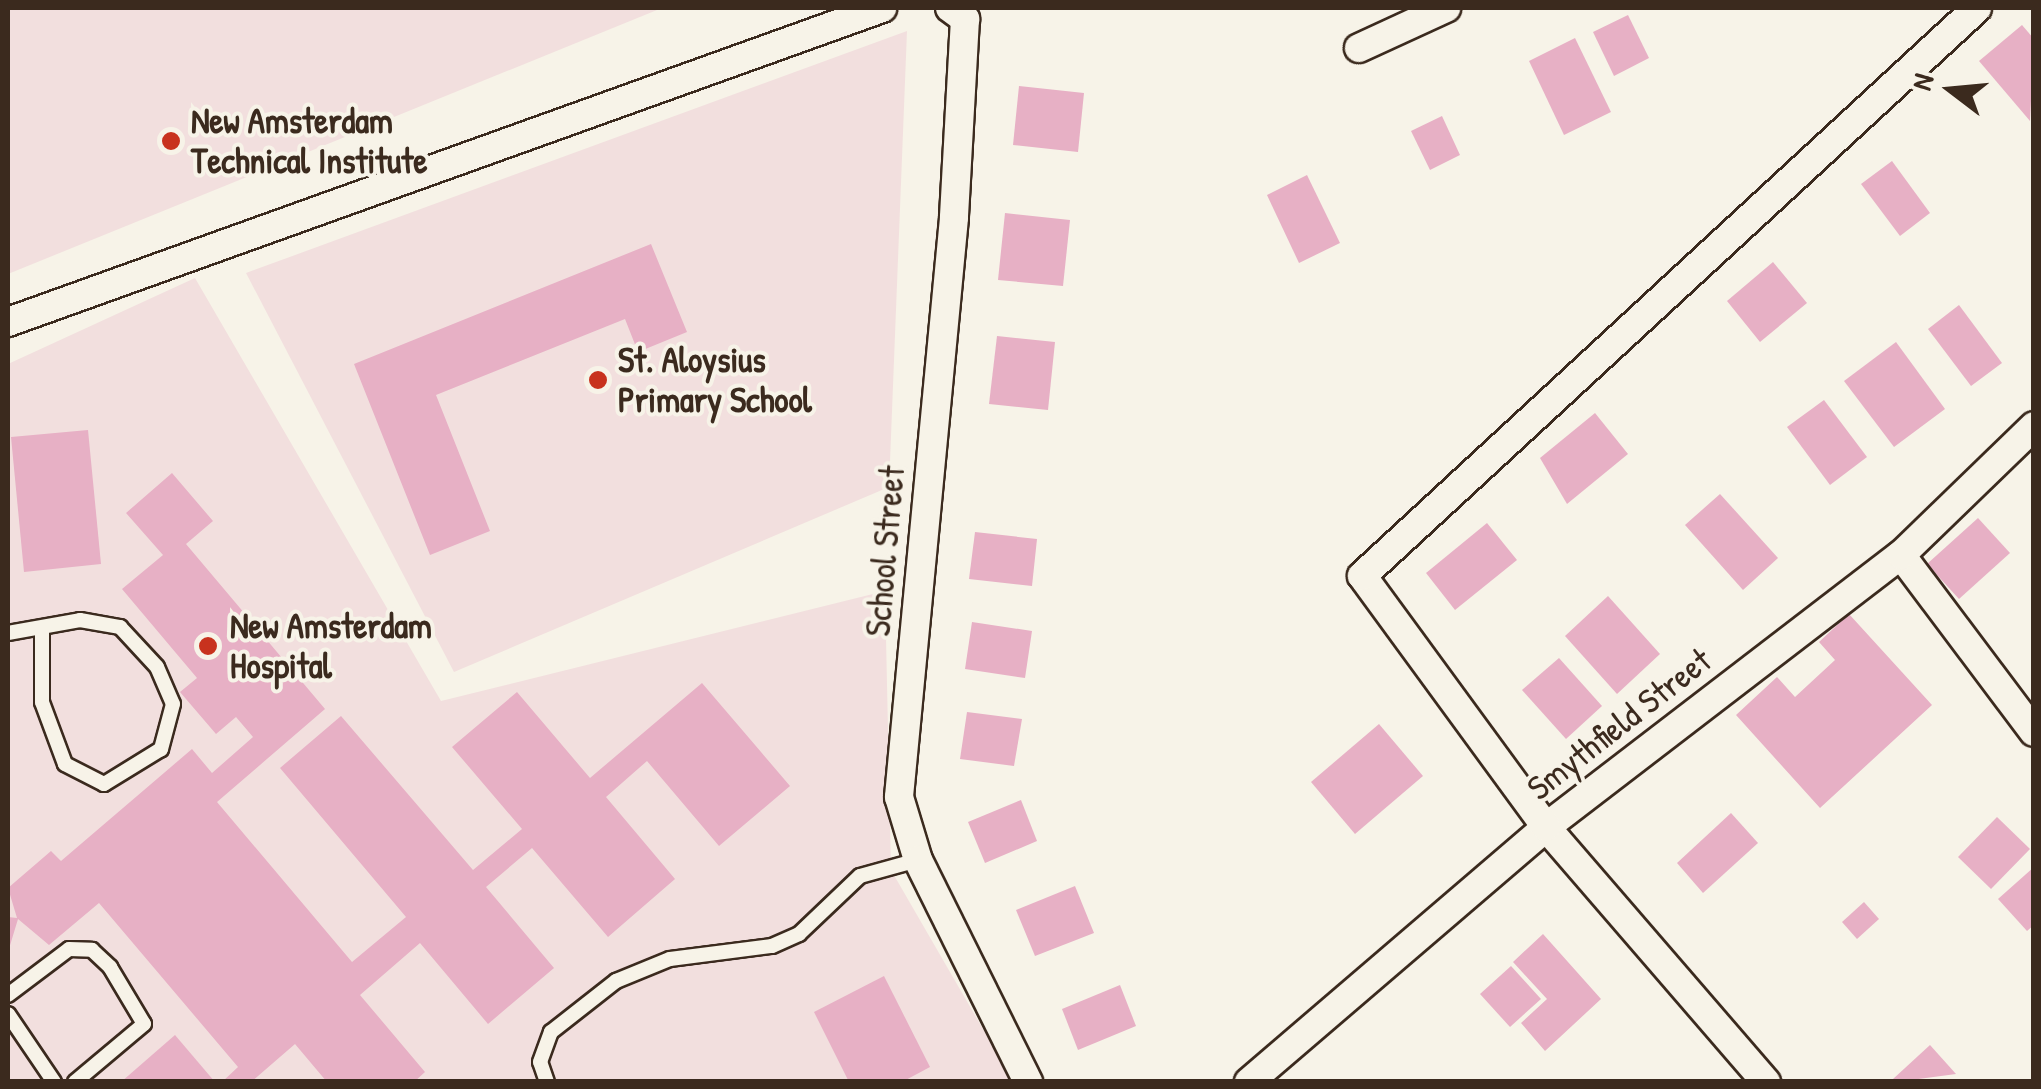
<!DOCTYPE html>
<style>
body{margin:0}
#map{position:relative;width:2041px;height:1089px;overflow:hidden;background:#f7f3e8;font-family:"Patrick Hand",sans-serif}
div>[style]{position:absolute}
.built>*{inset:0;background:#f2dfde}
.building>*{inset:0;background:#e7b0c5}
.roads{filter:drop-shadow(2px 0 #3b2a1e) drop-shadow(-2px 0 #3b2a1e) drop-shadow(0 2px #3b2a1e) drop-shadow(0 -2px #3b2a1e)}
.lane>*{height:14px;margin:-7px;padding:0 7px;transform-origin:7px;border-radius:7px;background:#f7f3e8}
.street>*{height:28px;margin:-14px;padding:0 14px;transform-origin:14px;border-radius:14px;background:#f7f3e8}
.dots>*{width:28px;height:28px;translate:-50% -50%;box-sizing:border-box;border:5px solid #f7f3e8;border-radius:50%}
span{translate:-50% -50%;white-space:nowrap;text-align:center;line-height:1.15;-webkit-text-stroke:8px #f7f3e8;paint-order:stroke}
.poi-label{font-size:35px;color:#3b2a1e;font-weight:700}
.left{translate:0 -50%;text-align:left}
.street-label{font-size:35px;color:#3b2a1e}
.frame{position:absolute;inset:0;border:10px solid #3b2a1e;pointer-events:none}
.north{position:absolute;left:1901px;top:40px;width:100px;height:100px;-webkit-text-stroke:8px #f7f3e8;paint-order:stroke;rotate:286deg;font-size:28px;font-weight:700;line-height:40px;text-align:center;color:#3b2a1e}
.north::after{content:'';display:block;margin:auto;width:35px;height:45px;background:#3b2a1e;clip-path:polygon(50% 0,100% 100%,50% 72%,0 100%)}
</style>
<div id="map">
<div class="built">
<i style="clip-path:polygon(8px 8px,662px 8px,8px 274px)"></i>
<i style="clip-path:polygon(907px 31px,889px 487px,454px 672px,246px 273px)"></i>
<i style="clip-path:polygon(195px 278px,441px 701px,885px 591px,891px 870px,1013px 1081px,8px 1081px,8px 364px)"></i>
</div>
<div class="building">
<i style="clip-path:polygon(1628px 15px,1649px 58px,1614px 76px,1593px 32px)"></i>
<i style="clip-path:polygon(2022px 25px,2034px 39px,2030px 121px,1979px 61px)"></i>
<i style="clip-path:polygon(1575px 38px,1611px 112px,1564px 135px,1529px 61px)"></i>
<i style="clip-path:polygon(1019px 86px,1084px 93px,1078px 152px,1013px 145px)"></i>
<i style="clip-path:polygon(1442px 116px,1460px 155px,1430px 170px,1411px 131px)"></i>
<i style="clip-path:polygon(1892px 161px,1930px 213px,1900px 236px,1861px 184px)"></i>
<i style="clip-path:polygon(1307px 175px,1340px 243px,1299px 263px,1267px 195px)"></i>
<i style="clip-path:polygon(1005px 213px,1070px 220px,1063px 286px,998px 280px)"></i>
<i style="clip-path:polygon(651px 244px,687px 332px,638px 352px,625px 319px,436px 395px,490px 531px,430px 555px,354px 364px)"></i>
<i style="clip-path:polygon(1773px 262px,1807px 303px,1760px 342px,1727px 301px)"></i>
<i style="clip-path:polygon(1959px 305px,2002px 363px,1971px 386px,1928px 329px)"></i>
<i style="clip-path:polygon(997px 336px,1055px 342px,1048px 410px,989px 404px)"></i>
<i style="clip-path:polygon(1896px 342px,1945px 409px,1894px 447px,1844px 381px)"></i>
<i style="clip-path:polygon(1824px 400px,1867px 457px,1830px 485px,1787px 427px)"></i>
<i style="clip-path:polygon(1595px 413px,1628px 454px,1567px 504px,1540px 458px)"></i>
<i style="clip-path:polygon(88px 430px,101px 564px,24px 572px,11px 437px)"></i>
<i style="clip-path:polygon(172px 473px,213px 521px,186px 544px,325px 709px,217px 802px,352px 962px,406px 917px,280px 768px,341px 716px,473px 870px,522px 829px,452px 747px,517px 692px,590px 778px,702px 683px,790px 786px,719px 846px,647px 761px,606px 797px,675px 879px,608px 937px,532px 848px,486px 887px,554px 968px,488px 1024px,420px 943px,360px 995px,425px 1072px,414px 1082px,327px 1082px,295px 1044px,251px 1082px,222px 1082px,238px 1067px,99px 903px,49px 945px,18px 919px,8px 952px,8px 917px,17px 918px,8px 888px,51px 851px,61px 861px,192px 749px,212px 773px,253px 737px,236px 717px,216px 734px,180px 692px,197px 678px,122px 589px,163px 555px,126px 513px)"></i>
<i style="clip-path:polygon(1720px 494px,1778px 558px,1743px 590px,1685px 525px)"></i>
<i style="clip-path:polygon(1978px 518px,2010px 553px,1959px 599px,1927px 564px)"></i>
<i style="clip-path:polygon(1487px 523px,1517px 560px,1455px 610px,1426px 573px)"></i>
<i style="clip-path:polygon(975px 532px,1037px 539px,1032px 586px,969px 579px)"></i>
<i style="clip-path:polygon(1608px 596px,1660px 654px,1617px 694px,1565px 636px)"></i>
<i style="clip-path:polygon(1849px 614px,1932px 705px,1820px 808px,1736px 715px,1777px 677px,1795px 697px,1835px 660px,1819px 642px)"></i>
<i style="clip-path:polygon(972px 622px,1032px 631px,1025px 678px,965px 669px)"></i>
<i style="clip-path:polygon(1559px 658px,1602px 706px,1566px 739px,1522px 690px)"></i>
<i style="clip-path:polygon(967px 712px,1022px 719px,1014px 766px,960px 759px)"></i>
<i style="clip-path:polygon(1379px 724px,1423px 776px,1355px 834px,1311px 782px)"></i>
<i style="clip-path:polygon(1021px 800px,1037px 841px,985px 863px,968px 822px)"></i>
<i style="clip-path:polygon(1731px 813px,1758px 843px,1703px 893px,1677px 863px)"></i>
<i style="clip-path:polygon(1997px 817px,2030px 849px,1991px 889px,1958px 857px)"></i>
<i style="clip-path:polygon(2034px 867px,2034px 925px,2027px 931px,1998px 899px)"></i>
<i style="clip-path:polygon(1075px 886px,1094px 933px,1035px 956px,1016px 910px)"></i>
<i style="clip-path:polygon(1864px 902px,1879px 919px,1857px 939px,1842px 922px)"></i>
<i style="clip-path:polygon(1543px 934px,1601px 999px,1545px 1051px,1521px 1023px,1547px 999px,1513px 962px)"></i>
<i style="clip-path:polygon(1511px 966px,1541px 999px,1510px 1027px,1480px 994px)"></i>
<i style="clip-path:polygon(884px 976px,930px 1067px,902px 1082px,849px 1082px,814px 1012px)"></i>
<i style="clip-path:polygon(1120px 985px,1136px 1026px,1078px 1050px,1062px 1009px)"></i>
<i style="clip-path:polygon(175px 1035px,215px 1082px,121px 1082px)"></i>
<i style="clip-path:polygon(1930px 1045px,1956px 1074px,1896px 1082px,1893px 1079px)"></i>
</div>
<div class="roads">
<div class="lane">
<i style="left:8px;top:633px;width:73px;rotate:-10.2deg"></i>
<i style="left:80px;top:620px;width:41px;rotate:9.9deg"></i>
<i style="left:120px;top:627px;width:54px;rotate:47.2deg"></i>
<i style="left:157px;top:667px;width:40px;rotate:66.6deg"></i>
<i style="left:173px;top:704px;width:47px;rotate:104.9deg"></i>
<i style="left:161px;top:749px;width:67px;rotate:148.4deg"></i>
<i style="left:104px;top:784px;width:44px;rotate:-152.9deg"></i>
<i style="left:65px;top:764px;width:66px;rotate:-110.4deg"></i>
<i style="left:42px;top:702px;width:72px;rotate:-90deg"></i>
<i style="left:8px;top:995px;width:76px;rotate:-37deg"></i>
<i style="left:69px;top:949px;width:23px;rotate:2deg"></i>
<i style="left:92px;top:950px;width:25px;rotate:43deg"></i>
<i style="left:110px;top:967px;width:66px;rotate:59.2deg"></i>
<i style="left:144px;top:1024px;width:90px;rotate:140deg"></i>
<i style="left:8px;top:1014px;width:82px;rotate:55.9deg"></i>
<i style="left:547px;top:1082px;width:21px;rotate:-109deg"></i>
<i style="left:540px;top:1062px;width:32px;rotate:-70deg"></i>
<i style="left:551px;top:1032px;width:83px;rotate:-38.1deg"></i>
<i style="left:616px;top:981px;width:58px;rotate:-22.2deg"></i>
<i style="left:670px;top:959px;width:103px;rotate:-7.3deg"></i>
<i style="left:772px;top:946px;width:30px;rotate:-24deg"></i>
<i style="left:799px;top:934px;width:84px;rotate:-43.6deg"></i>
<i style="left:860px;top:876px;width:60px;rotate:-15.4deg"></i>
</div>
<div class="street">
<i style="left:950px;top:8px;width:19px;rotate:36deg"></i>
<i style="left:965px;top:19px;width:199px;rotate:93.2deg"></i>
<i style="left:954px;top:218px;width:582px;rotate:95.43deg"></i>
<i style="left:899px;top:797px;width:66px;rotate:73.2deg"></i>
<i style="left:918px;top:860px;width:248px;rotate:63.6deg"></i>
<i style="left:1359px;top:48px;width:96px;rotate:-24.7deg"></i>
<i style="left:8px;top:322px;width:929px;rotate:-19.76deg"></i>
<i style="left:1901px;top:555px;width:221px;rotate:53.1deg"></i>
<i style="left:1249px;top:1082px;width:391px;rotate:-40.6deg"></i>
<i style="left:1546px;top:827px;width:447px;rotate:-37.5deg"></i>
<i style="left:1901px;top:555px;width:185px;rotate:-44.1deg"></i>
<i style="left:1766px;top:1082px;width:337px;rotate:-130.8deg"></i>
<i style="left:1546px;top:827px;width:311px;rotate:-126.2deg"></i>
<i style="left:1362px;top:576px;width:837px;rotate:-42.72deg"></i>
</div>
</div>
<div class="dots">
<i style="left:171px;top:141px;background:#c8321e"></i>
<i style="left:598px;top:380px;background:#c8321e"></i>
<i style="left:208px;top:646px;background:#c8321e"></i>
</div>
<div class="poi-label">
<span class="left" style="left:191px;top:141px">New Amsterdam<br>Technical Institute</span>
<span class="left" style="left:618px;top:380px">St. Aloysius<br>Primary School</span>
<span class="left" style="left:230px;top:646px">New Amsterdam<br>Hospital</span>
</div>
<div class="street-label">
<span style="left:885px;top:551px;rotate:-85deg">School Street</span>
<span style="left:1619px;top:724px;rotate:-38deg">Smythfield Street</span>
</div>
<div class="frame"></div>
<div class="north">N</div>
</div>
